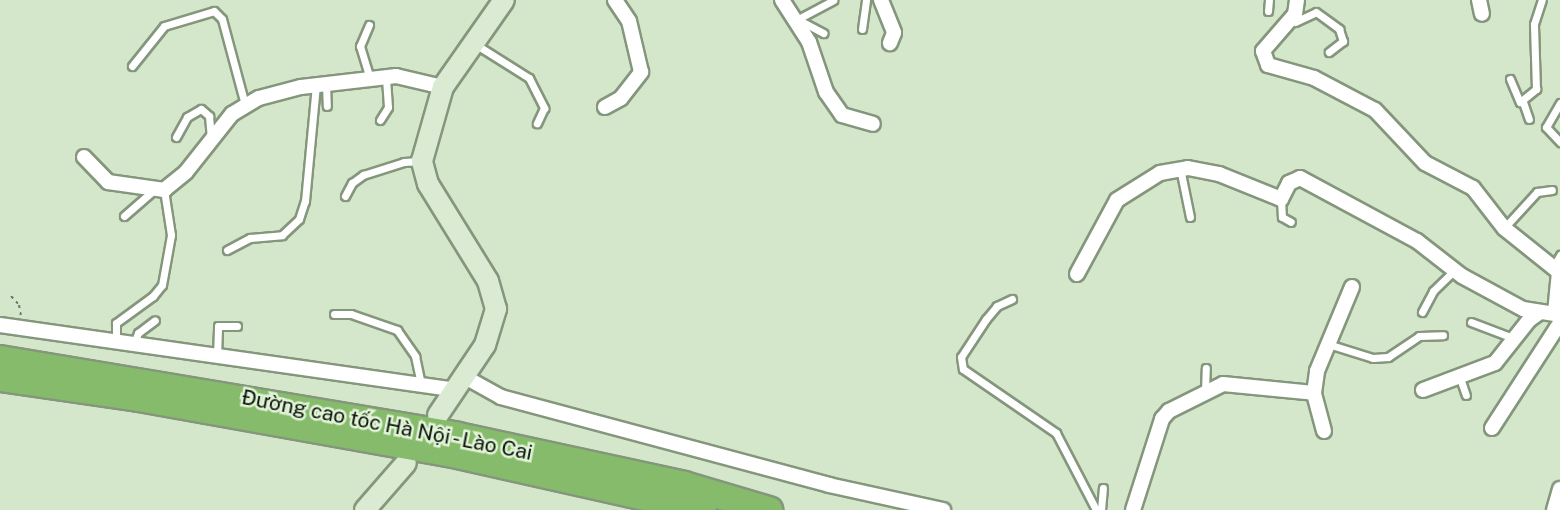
<!DOCTYPE html>
<meta charset="utf-8">
<style>
body{margin:0}
#map{position:relative;width:1560px;height:510px;overflow:hidden;background:#d4e7cb;font-family:"Public Sans",sans-serif}
div>[style]{position:absolute}
.path>*{height:2px;margin-top:-1px;transform-origin:0;background:repeating-linear-gradient(90deg,#6c7966 0 3px,transparent 0 7.5px)}
.roads{filter:drop-shadow(2px 0 #84967c) drop-shadow(-2px 0 #84967c) drop-shadow(0 2px #84967c) drop-shadow(0 -2px #84967c)}
.lane>*{height:7px;margin:-3.5px;padding:0 3.5px;transform-origin:3.5px;border-radius:3.5px;background:#fff}
.street>*{height:14px;margin:-7px;padding:0 7px;transform-origin:7px;border-radius:7px;background:#fff}
.secondary>*{height:20px;margin:-10px;padding:0 10px;transform-origin:10px;border-radius:10px;background:#dbebd3}
.highway>*{height:26px;margin:-13px;padding:0 13px;transform-origin:13px;border-radius:13px;background:#87bb6c}
span{translate:-50% -50%;white-space:nowrap;text-align:center;line-height:1.15;-webkit-text-stroke:5px #e1f4d8;paint-order:stroke}
.street-label{font-size:21px;color:#0b1208}
</style>
<div id="map">
<div class="path">
<i style="left:11px;top:296px;width:12px;rotate:48deg"></i>
<i style="left:19px;top:305px;width:11px;rotate:80deg"></i>
</div>
<div class="roads">
<div class="lane">
<i style="left:1268px;top:11px;width:11px;rotate:-85deg"></i>
<i style="left:797px;top:19px;width:30px;rotate:28deg"></i>
<i style="left:798px;top:19px;width:40px;rotate:-28deg"></i>
<i style="left:1295px;top:22px;width:23px;rotate:-25deg"></i>
<i style="left:1316px;top:12px;width:29px;rotate:36deg"></i>
<i style="left:1339px;top:29px;width:13px;rotate:72deg"></i>
<i style="left:1343px;top:41px;width:18px;rotate:142deg"></i>
<i style="left:369px;top:25px;width:23px;rotate:113deg"></i>
<i style="left:360px;top:46px;width:34px;rotate:73deg"></i>
<i style="left:862px;top:29px;width:29px;rotate:-82deg"></i>
<i style="left:475px;top:44px;width:64px;rotate:32.2deg"></i>
<i style="left:529px;top:78px;width:34px;rotate:63deg"></i>
<i style="left:544px;top:108px;width:17px;rotate:115deg"></i>
<i style="left:132px;top:66px;width:51px;rotate:-51.3deg"></i>
<i style="left:164px;top:26px;width:52px;rotate:-16.7deg"></i>
<i style="left:214px;top:11px;width:11px;rotate:45deg"></i>
<i style="left:222px;top:19px;width:89px;rotate:75deg"></i>
<i style="left:1510px;top:79px;width:25px;rotate:67deg"></i>
<i style="left:1520px;top:102px;width:21px;rotate:-39deg"></i>
<i style="left:1536px;top:89px;width:65px;rotate:-91.8deg"></i>
<i style="left:1534px;top:24px;width:25px;rotate:-72deg"></i>
<i style="left:326px;top:83px;width:23px;rotate:88deg"></i>
<i style="left:1523px;top:102px;width:18px;rotate:71deg"></i>
<i style="left:1560px;top:103px;width:28px;rotate:120deg"></i>
<i style="left:1546px;top:127px;width:21px;rotate:47deg"></i>
<i style="left:380px;top:120px;width:15px;rotate:-58deg"></i>
<i style="left:388px;top:107px;width:30px;rotate:-94deg"></i>
<i style="left:176px;top:137px;width:23px;rotate:-61deg"></i>
<i style="left:187px;top:117px;width:16px;rotate:-30deg"></i>
<i style="left:201px;top:109px;width:11px;rotate:41deg"></i>
<i style="left:209px;top:116px;width:21px;rotate:85deg"></i>
<i style="left:1180px;top:168px;width:50px;rotate:78.5deg"></i>
<i style="left:345px;top:196px;width:15px;rotate:-62deg"></i>
<i style="left:352px;top:183px;width:14px;rotate:-36deg"></i>
<i style="left:363px;top:175px;width:43px;rotate:-17.6deg"></i>
<i style="left:404px;top:162px;width:16px;rotate:-4deg"></i>
<i style="left:1281px;top:199px;width:18px;rotate:87deg"></i>
<i style="left:1282px;top:217px;width:10px;rotate:29deg"></i>
<i style="left:124px;top:216px;width:40px;rotate:-41deg"></i>
<i style="left:1504px;top:228px;width:49px;rotate:-47.5deg"></i>
<i style="left:1537px;top:192px;width:15px;rotate:-8deg"></i>
<i style="left:227px;top:250px;width:26px;rotate:-28deg"></i>
<i style="left:250px;top:238px;width:32px;rotate:-5deg"></i>
<i style="left:282px;top:235px;width:23px;rotate:-43deg"></i>
<i style="left:299px;top:219px;width:19px;rotate:-72deg"></i>
<i style="left:305px;top:201px;width:117px;rotate:-84.6deg"></i>
<i style="left:1554px;top:266px;width:13px;rotate:-61deg"></i>
<i style="left:1012px;top:299px;width:17px;rotate:155deg"></i>
<i style="left:997px;top:306px;width:17px;rotate:130deg"></i>
<i style="left:986px;top:319px;width:45px;rotate:123.3deg"></i>
<i style="left:961px;top:357px;width:12px;rotate:81deg"></i>
<i style="left:963px;top:369px;width:113px;rotate:34.5deg"></i>
<i style="left:1056px;top:433px;width:87px;rotate:62.5deg"></i>
<i style="left:1422px;top:312px;width:24px;rotate:-62deg"></i>
<i style="left:1433px;top:291px;width:29px;rotate:-44deg"></i>
<i style="left:334px;top:314px;width:17px"></i>
<i style="left:351px;top:314px;width:49px;rotate:19.2deg"></i>
<i style="left:397px;top:330px;width:32px;rotate:55deg"></i>
<i style="left:415px;top:356px;width:29px;rotate:78deg"></i>
<i style="left:1471px;top:322px;width:45px;rotate:20.9deg"></i>
<i style="left:116px;top:340px;width:17px;rotate:-90deg"></i>
<i style="left:116px;top:323px;width:46px;rotate:-36.1deg"></i>
<i style="left:153px;top:296px;width:14px;rotate:-51deg"></i>
<i style="left:162px;top:285px;width:51px;rotate:-79.8deg"></i>
<i style="left:171px;top:235px;width:46px;rotate:-98.8deg"></i>
<i style="left:134px;top:343px;width:11px;rotate:-68deg"></i>
<i style="left:138px;top:333px;width:21px;rotate:-37deg"></i>
<i style="left:1328px;top:344px;width:47px;rotate:17.3deg"></i>
<i style="left:1373px;top:358px;width:15px;rotate:-4deg"></i>
<i style="left:1388px;top:357px;width:37px;rotate:-34deg"></i>
<i style="left:1419px;top:336px;width:24px;rotate:-2deg"></i>
<i style="left:217px;top:357px;width:31px;rotate:-88deg"></i>
<i style="left:218px;top:326px;width:19px"></i>
<i style="left:1460px;top:378px;width:18px;rotate:71deg"></i>
<i style="left:1205px;top:391px;width:23px;rotate:-88deg"></i>
<i style="left:1101px;top:510px;width:22px;rotate:-85deg"></i>
</div>
<div class="street">
<i style="left:782px;top:0;width:50px;rotate:57.3deg"></i>
<i style="left:809px;top:42px;width:53px;rotate:71.2deg"></i>
<i style="left:826px;top:92px;width:28px;rotate:55deg"></i>
<i style="left:842px;top:115px;width:32px;rotate:16deg"></i>
<i style="left:881px;top:0;width:35px;rotate:68deg"></i>
<i style="left:894px;top:33px;width:11px;rotate:112deg"></i>
<i style="left:1297px;top:0;width:14px;rotate:98deg"></i>
<i style="left:1295px;top:14px;width:49px;rotate:130.9deg"></i>
<i style="left:1263px;top:51px;width:15px;rotate:70deg"></i>
<i style="left:1268px;top:65px;width:48px;rotate:15.8deg"></i>
<i style="left:1314px;top:78px;width:69px;rotate:27.7deg"></i>
<i style="left:1375px;top:110px;width:73px;rotate:46.7deg"></i>
<i style="left:1425px;top:163px;width:54px;rotate:27.5deg"></i>
<i style="left:1473px;top:188px;width:51px;rotate:52.2deg"></i>
<i style="left:1504px;top:228px;width:70px;rotate:38.7deg"></i>
<i style="left:1559px;top:272px;width:41px;rotate:95.6deg"></i>
<i style="left:1479px;top:0;width:14px;rotate:78deg"></i>
<i style="left:605px;top:107px;width:18px;rotate:-29deg"></i>
<i style="left:621px;top:98px;width:33px;rotate:-52deg"></i>
<i style="left:641px;top:72px;width:52px;rotate:-103.2deg"></i>
<i style="left:629px;top:21px;width:25px;rotate:-124deg"></i>
<i style="left:84px;top:157px;width:35px;rotate:46deg"></i>
<i style="left:108px;top:182px;width:57px;rotate:8.1deg"></i>
<i style="left:164px;top:190px;width:28px;rotate:-39deg"></i>
<i style="left:186px;top:172px;width:74px;rotate:-51.6deg"></i>
<i style="left:232px;top:114px;width:31px;rotate:-31deg"></i>
<i style="left:259px;top:98px;width:43px;rotate:-14.7deg"></i>
<i style="left:301px;top:87px;width:96px;rotate:-6.6deg"></i>
<i style="left:396px;top:76px;width:48px;rotate:13.2deg"></i>
<i style="left:1077px;top:274px;width:84px;rotate:-61.6deg"></i>
<i style="left:1117px;top:200px;width:51px;rotate:-32.1deg"></i>
<i style="left:1160px;top:173px;width:28px;rotate:-10deg"></i>
<i style="left:1188px;top:168px;width:32px;rotate:11deg"></i>
<i style="left:1219px;top:174px;width:67px;rotate:22deg"></i>
<i style="left:1281px;top:199px;width:18px;rotate:-63deg"></i>
<i style="left:1289px;top:183px;width:12px;rotate:-24deg"></i>
<i style="left:1300px;top:178px;width:133px;rotate:28.3deg"></i>
<i style="left:1417px;top:241px;width:57px;rotate:37.9deg"></i>
<i style="left:1462px;top:276px;width:69px;rotate:28.4deg"></i>
<i style="left:1523px;top:309px;width:37px;rotate:9deg"></i>
<i style="left:0;top:325px;width:459px;rotate:8.1deg"></i>
<i style="left:465px;top:377px;width:41px;rotate:29.1deg"></i>
<i style="left:501px;top:397px;width:340px;rotate:15deg"></i>
<i style="left:829px;top:485px;width:117px;rotate:12.4deg"></i>
<i style="left:1423px;top:390px;width:77px;rotate:-20.6deg"></i>
<i style="left:1495px;top:363px;width:55px;rotate:-51.7deg"></i>
<i style="left:1529px;top:320px;width:12px;rotate:-35deg"></i>
<i style="left:1492px;top:428px;width:125px;rotate:-57.1deg"></i>
<i style="left:1324px;top:431px;width:39px;rotate:-105deg"></i>
<i style="left:1314px;top:393px;width:22px;rotate:-82deg"></i>
<i style="left:1317px;top:371px;width:91px;rotate:-67.4deg"></i>
<i style="left:1133px;top:510px;width:96px;rotate:-72.3deg"></i>
<i style="left:1162px;top:419px;width:11px;rotate:-49deg"></i>
<i style="left:1169px;top:411px;width:60px;rotate:-26.6deg"></i>
<i style="left:1223px;top:384px;width:91px;rotate:5.6deg"></i>
<i style="left:1554px;top:510px;width:22px;rotate:-74deg"></i>
</div>
<div class="secondary">
<i style="left:438px;top:415px;width:84px;rotate:-56.1deg"></i>
<i style="left:485px;top:345px;width:38px;rotate:-73deg"></i>
<i style="left:496px;top:309px;width:29px;rotate:-106deg"></i>
<i style="left:488px;top:281px;width:114px;rotate:-121.7deg"></i>
<i style="left:428px;top:184px;width:24px;rotate:-105deg"></i>
<i style="left:422px;top:161px;width:77px;rotate:-74.2deg"></i>
<i style="left:443px;top:87px;width:106px;rotate:-55deg"></i>
<i style="left:365px;top:510px;width:62px;rotate:-48.9deg"></i>
</div>
<div class="highway">
<i style="left:0;top:359px;width:464px;rotate:9.5deg"></i>
<i style="left:458px;top:436px;width:231px;rotate:12.2deg"></i>
<i style="left:684px;top:485px;width:89px;rotate:16.4deg"></i>
<i style="left:0;top:378px;width:140px;rotate:8.2deg"></i>
<i style="left:139px;top:398px;width:314px;rotate:10.1deg"></i>
<i style="left:448px;top:453px;width:261px;rotate:12.6deg"></i>
</div>
</div>
<div class="street-label">
<span style="left:387px;top:425px;rotate:11deg">Đường cao tốc Hà Nội - Lào Cai</span>
</div>
</div>
